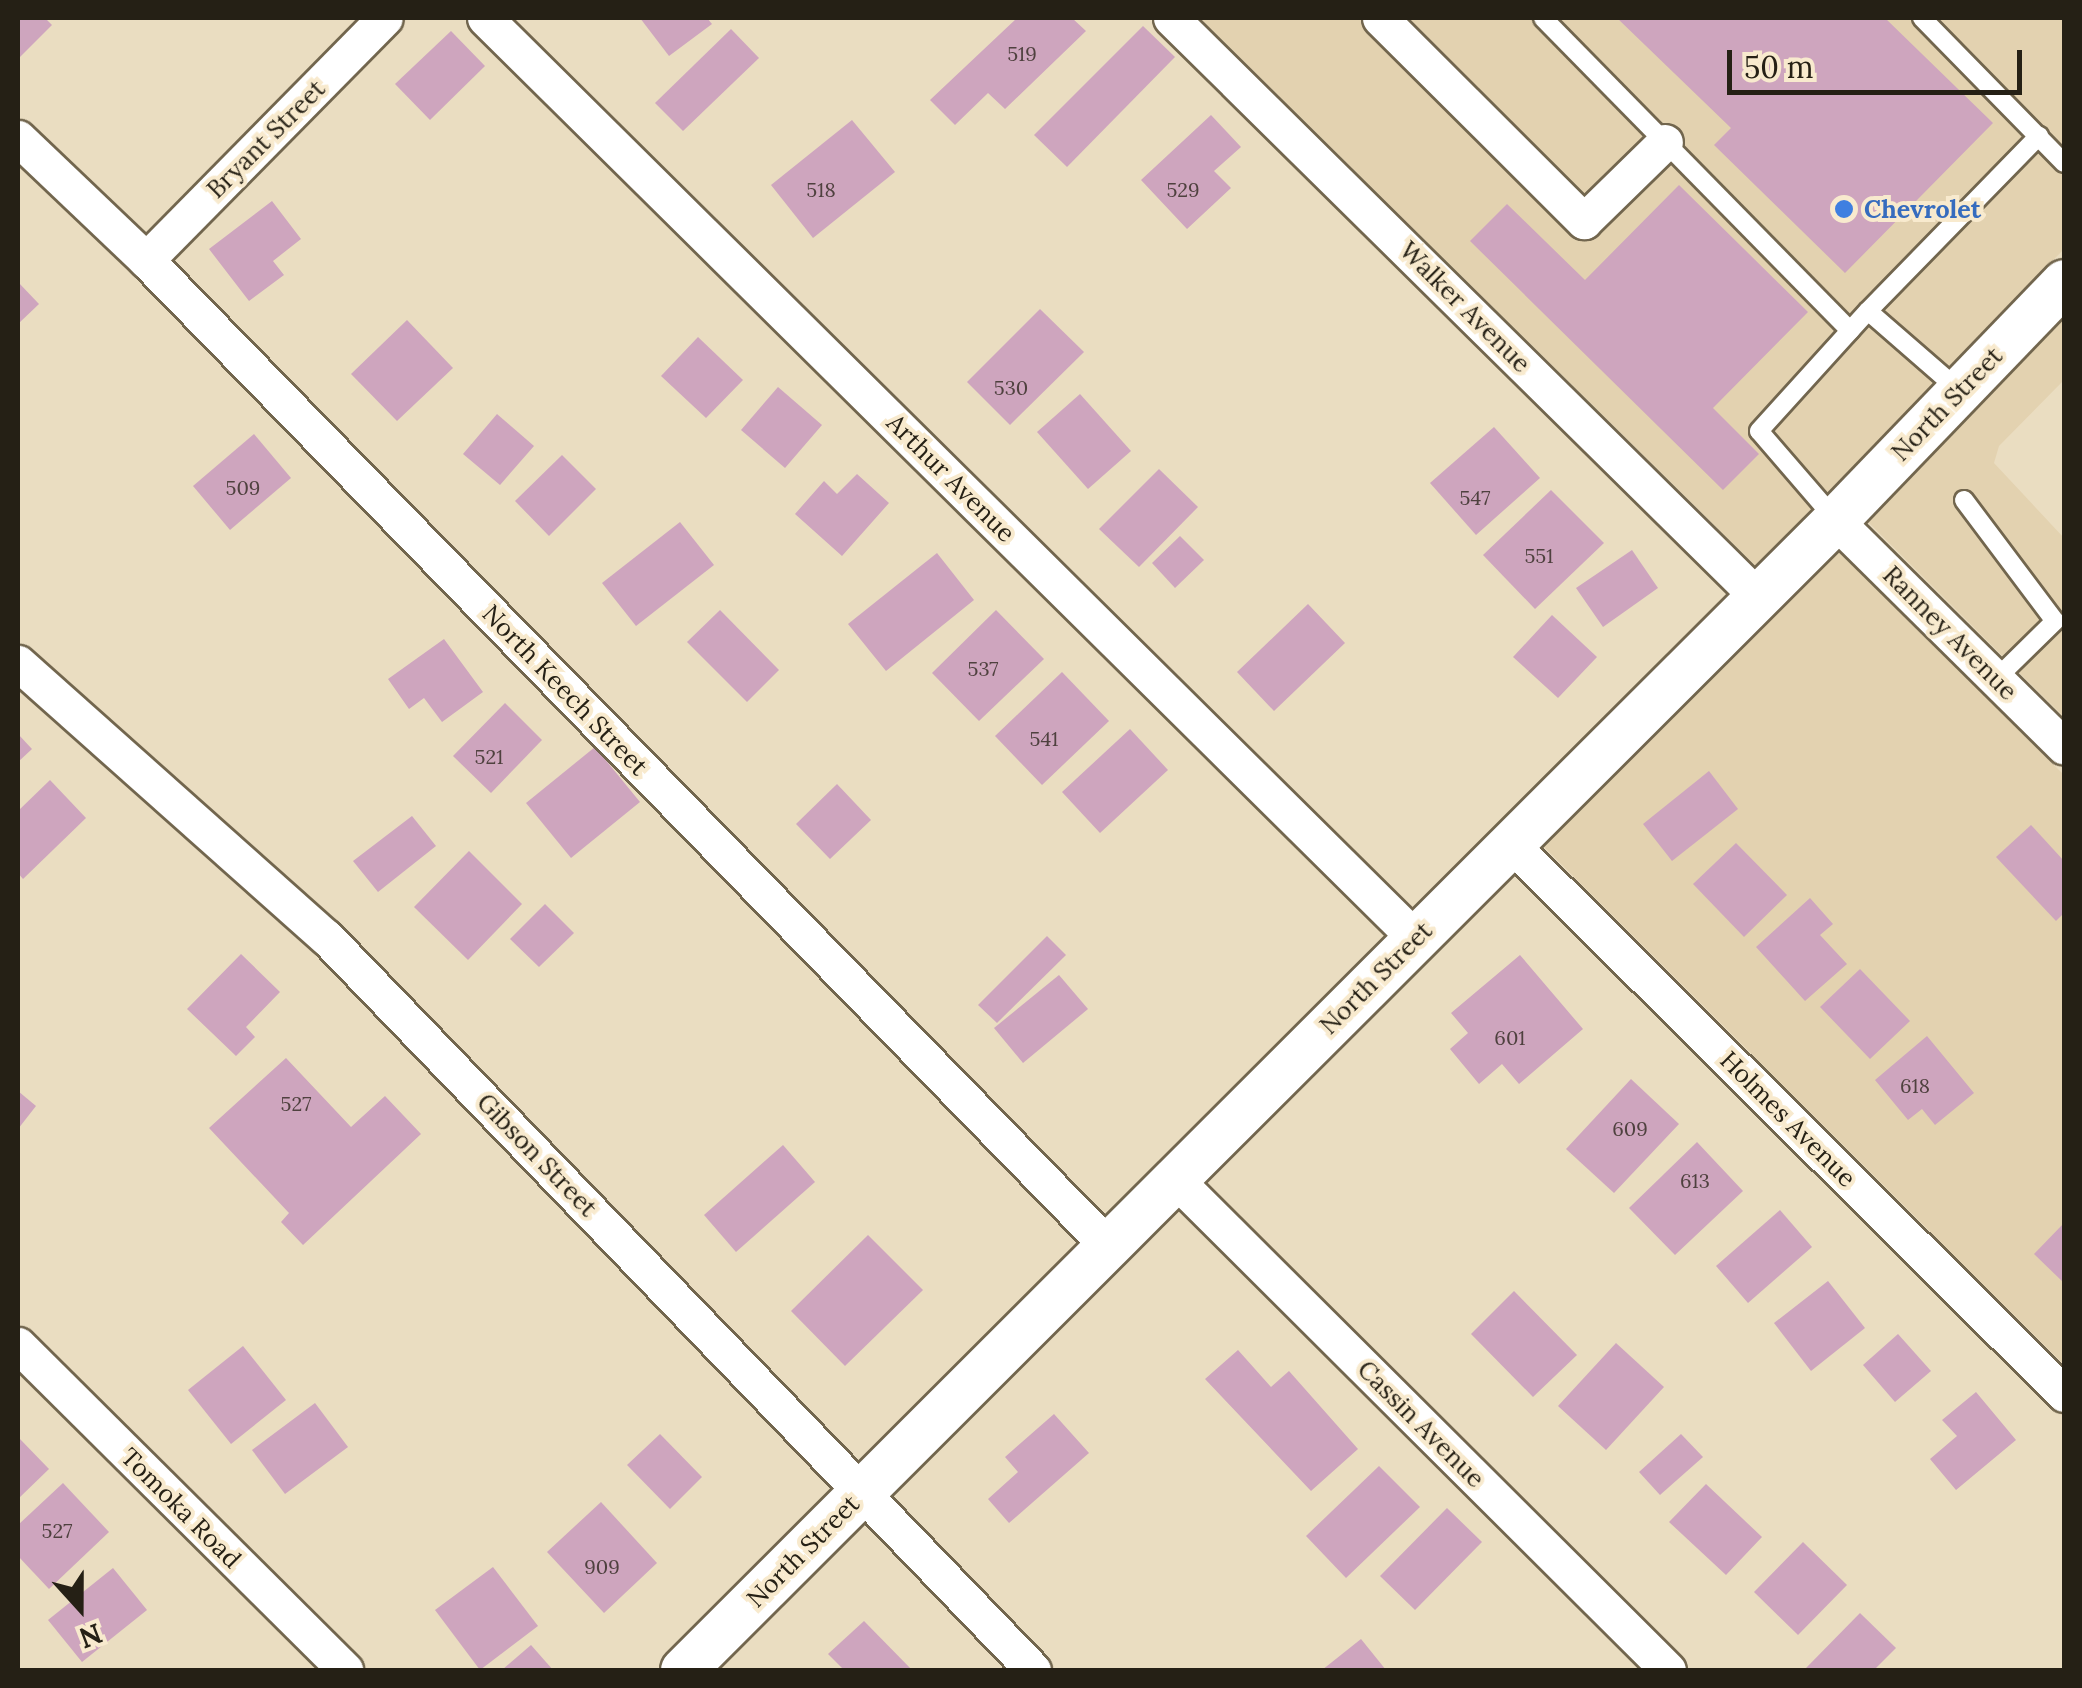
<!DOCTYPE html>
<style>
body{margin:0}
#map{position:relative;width:2082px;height:1688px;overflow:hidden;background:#eaddc1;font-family:Lora,serif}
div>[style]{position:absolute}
.built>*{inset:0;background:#e3d2b0}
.building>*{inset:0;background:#cea5be}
.roads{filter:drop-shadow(2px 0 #72664e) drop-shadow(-2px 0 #72664e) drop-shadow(0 2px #72664e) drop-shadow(0 -2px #72664e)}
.service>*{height:18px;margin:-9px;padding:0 9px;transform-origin:9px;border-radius:9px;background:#fff}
.minor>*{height:35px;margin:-17.5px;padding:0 17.5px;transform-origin:17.5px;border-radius:17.5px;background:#fff}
.tertiary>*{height:45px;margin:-22.5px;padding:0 22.5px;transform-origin:22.5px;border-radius:22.5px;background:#fff}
.dots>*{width:28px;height:28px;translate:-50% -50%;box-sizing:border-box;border:5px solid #f8eace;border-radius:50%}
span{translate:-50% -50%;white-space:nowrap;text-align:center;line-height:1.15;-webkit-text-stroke:8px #f8eace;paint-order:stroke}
.number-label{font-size:20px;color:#4f413f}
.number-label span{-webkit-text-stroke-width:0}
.street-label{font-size:25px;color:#252015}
.shop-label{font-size:25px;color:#366cbe;font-weight:700}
.left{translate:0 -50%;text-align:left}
.frame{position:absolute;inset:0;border:20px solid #252015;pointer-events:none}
.north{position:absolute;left:30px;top:1558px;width:100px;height:100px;-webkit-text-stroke:8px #f8eace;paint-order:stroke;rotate:159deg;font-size:28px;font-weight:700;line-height:40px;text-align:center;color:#252015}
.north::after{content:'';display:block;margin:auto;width:35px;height:45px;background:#252015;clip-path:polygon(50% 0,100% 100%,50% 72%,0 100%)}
.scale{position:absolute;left:1727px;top:50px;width:295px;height:45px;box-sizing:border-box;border:5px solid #252015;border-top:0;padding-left:12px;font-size:30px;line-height:35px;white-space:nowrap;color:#252015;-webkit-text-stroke:8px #f8eace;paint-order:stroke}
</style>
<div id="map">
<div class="built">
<i style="clip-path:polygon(1200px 18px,2064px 18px,2064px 249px,1757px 567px)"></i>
<i style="clip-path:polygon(2064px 314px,2064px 380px,1999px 446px,1994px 463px,2064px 538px,2064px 717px,1866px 520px)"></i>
<i style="clip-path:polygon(1837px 550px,2064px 775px,2064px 1365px,1542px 845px)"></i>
</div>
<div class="building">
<i style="clip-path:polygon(18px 18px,45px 18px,52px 25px,18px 59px)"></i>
<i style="clip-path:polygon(640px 18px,707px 18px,712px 24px,669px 56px)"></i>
<i style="clip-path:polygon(1017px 18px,1072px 18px,1086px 31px,1005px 109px,988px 93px,955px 125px,930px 100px)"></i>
<i style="clip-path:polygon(1617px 18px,1885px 18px,1993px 123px,1845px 273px,1714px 145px,1731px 128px)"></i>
<i style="clip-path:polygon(1143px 26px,1175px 57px,1067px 167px,1034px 135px)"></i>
<i style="clip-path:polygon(731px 29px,759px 58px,683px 131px,655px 103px)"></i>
<i style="clip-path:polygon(451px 31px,485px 66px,430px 120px,395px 84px)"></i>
<i style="clip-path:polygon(1211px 115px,1241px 147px,1214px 171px,1231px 188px,1187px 229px,1141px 180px)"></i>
<i style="clip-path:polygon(852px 120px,895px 172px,813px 238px,771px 185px)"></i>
<i style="clip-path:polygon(1679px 185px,1808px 312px,1713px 408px,1759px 454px,1723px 490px,1470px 241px,1507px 204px,1585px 280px)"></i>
<i style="clip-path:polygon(272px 201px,301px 239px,273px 261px,284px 275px,249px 301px,209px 249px)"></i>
<i style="clip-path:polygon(18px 282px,39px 304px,18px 324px)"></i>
<i style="clip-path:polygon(1040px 309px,1084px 352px,1010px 425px,967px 382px)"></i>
<i style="clip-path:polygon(407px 320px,453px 368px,397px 421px,351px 374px)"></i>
<i style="clip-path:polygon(698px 337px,743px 380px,706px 418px,661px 376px)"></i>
<i style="clip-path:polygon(778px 387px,822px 425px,785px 468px,741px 430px)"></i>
<i style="clip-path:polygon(1080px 394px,1131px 451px,1088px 489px,1037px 432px)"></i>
<i style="clip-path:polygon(497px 414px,534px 446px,500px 485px,463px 454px)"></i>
<i style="clip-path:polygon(1494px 427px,1540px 478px,1476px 535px,1430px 483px)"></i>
<i style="clip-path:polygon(254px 434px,291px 478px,230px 530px,193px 486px)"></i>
<i style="clip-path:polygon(562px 455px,596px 489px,549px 536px,515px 501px)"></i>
<i style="clip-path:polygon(1159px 469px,1198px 507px,1139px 567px,1099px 529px)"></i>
<i style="clip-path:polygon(857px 474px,889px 503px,842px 556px,795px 514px,824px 481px,837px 494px)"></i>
<i style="clip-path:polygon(1551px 490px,1604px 543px,1535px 609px,1483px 555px)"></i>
<i style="clip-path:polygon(680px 522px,714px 565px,636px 626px,602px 583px)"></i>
<i style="clip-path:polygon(1180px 536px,1204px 560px,1175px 588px,1152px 563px)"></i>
<i style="clip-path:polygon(1632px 550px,1658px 588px,1603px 627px,1576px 588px)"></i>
<i style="clip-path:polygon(937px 553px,974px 600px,886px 671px,848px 624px)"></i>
<i style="clip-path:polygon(1308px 604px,1345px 643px,1274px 711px,1237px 672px)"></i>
<i style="clip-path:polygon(720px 610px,779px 670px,747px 702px,687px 642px)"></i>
<i style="clip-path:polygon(996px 610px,1044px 659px,979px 721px,932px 673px)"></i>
<i style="clip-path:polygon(1552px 615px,1597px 657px,1558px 698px,1513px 657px)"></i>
<i style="clip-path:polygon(444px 639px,483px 692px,442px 722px,424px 698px,409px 709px,388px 679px)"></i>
<i style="clip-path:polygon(1062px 672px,1109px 721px,1042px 785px,995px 736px)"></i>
<i style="clip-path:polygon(505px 703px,542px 740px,491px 793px,453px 756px)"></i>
<i style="clip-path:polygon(1130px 729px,1168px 770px,1100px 833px,1062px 792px)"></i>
<i style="clip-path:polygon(18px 734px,32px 749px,18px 762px)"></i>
<i style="clip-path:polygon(595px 747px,640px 802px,571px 858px,526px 803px)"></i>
<i style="clip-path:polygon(1709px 771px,1738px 809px,1672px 861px,1643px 824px)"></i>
<i style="clip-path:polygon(50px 780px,86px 818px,23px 879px,18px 873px,18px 811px)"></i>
<i style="clip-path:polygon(837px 784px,871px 820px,830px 859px,796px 824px)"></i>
<i style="clip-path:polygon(412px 816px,436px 846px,378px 892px,353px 861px)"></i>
<i style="clip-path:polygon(2031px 825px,2064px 861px,2064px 913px,2056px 921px,1996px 857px)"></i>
<i style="clip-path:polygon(1736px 843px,1787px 895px,1744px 937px,1693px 884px)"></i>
<i style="clip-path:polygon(469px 851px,522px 904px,468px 960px,414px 907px)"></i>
<i style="clip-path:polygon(1810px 898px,1833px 924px,1820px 935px,1847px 964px,1805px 1001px,1756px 947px)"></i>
<i style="clip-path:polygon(545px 904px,574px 933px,539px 967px,510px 939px)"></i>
<i style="clip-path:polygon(1047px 936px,1066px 955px,997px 1023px,978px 1005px)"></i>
<i style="clip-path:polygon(241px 954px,280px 992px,246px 1027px,255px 1037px,236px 1056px,187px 1009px)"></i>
<i style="clip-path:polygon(1520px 955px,1583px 1029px,1519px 1084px,1502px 1064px,1479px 1084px,1450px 1049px,1468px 1033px,1451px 1013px)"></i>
<i style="clip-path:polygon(1860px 969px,1910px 1021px,1870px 1059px,1820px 1007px)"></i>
<i style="clip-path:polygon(1059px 975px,1088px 1009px,1023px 1063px,994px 1028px)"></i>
<i style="clip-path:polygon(1927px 1036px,1974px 1093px,1935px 1125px,1922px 1109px,1908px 1120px,1875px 1080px)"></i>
<i style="clip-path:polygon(286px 1058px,351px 1127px,385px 1096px,421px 1134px,303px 1245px,281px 1222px,289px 1213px,209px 1128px)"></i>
<i style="clip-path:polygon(1631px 1079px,1679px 1124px,1614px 1193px,1566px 1149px)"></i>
<i style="clip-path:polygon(18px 1091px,36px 1106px,18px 1129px)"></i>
<i style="clip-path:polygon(1697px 1142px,1743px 1191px,1675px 1255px,1629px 1208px)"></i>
<i style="clip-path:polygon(783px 1145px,815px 1182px,736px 1252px,704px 1215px)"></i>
<i style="clip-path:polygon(1780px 1210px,1812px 1247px,1748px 1303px,1716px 1266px)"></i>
<i style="clip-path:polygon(2064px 1223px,2064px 1283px,2034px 1254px)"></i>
<i style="clip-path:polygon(868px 1235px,923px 1290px,845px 1366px,791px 1311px)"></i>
<i style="clip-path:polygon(1828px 1281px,1865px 1328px,1811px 1371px,1774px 1323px)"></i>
<i style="clip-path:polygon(1514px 1291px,1577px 1355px,1533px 1397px,1471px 1334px)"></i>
<i style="clip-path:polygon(1898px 1334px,1931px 1371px,1895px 1402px,1863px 1365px)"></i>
<i style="clip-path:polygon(1616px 1343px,1664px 1387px,1606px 1450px,1558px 1406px)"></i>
<i style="clip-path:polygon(243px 1346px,286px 1400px,231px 1444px,188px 1390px)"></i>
<i style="clip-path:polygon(1238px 1350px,1271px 1387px,1289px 1371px,1358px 1449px,1311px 1491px,1205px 1379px)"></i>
<i style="clip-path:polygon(1976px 1392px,2016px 1440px,1956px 1490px,1930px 1459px,1957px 1436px,1942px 1420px)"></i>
<i style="clip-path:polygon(315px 1403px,348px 1447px,285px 1494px,252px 1450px)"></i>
<i style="clip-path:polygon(1054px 1414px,1089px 1453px,1009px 1523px,988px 1499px,1018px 1472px,1005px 1457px)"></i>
<i style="clip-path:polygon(660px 1434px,702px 1477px,670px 1509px,627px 1465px)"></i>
<i style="clip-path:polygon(1681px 1434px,1703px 1457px,1660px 1495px,1639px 1472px)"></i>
<i style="clip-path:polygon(18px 1437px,49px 1469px,18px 1499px)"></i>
<i style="clip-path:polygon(1379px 1466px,1420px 1507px,1346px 1578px,1306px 1536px)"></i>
<i style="clip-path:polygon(63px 1483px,109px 1532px,49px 1589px,18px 1556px,18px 1525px)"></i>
<i style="clip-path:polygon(1706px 1484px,1762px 1537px,1726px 1575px,1669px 1522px)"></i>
<i style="clip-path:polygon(601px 1502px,657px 1563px,604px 1613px,547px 1552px)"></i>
<i style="clip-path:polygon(1447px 1508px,1482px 1542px,1415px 1610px,1380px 1576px)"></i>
<i style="clip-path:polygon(1803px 1542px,1847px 1585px,1798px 1635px,1754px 1592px)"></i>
<i style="clip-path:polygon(493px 1567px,538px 1626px,480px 1670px,435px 1610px)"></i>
<i style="clip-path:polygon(113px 1568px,147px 1610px,82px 1662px,48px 1620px)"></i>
<i style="clip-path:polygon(1860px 1613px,1896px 1648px,1874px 1670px,1809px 1670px,1806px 1668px)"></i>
<i style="clip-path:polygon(864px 1621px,912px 1670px,844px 1670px,828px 1654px)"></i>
<i style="clip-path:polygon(1361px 1639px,1386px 1670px,1322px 1670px)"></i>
<i style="clip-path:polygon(531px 1645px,553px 1670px,502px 1670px)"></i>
</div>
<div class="roads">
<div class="service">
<i style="left:1543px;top:18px;width:438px;rotate:45.5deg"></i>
<i style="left:1922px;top:18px;width:203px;rotate:45.6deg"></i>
<i style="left:1868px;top:311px;width:245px;rotate:-45.7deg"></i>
<i style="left:1964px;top:500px;width:151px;rotate:53.1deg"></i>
<i style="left:2055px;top:621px;width:83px;rotate:135.5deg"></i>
<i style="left:1835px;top:519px;width:116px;rotate:-130.8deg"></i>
<i style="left:1759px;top:431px;width:162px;rotate:-47.8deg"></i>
<i style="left:1868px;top:311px;width:121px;rotate:41deg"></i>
</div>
<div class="minor">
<i style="left:485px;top:18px;width:1310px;rotate:44.69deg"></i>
<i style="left:1171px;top:18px;width:825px;rotate:44.61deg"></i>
<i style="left:1380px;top:18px;width:288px;rotate:44.9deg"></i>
<i style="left:1584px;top:221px;width:113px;rotate:-44.3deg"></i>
<i style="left:18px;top:138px;width:177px;rotate:43.6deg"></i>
<i style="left:146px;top:260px;width:1378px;rotate:45.71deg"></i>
<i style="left:146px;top:260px;width:340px;rotate:-45.4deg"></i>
<i style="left:1835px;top:520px;width:322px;rotate:44.7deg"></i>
<i style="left:18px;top:663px;width:412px;rotate:41.7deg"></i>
<i style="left:326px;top:937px;width:1018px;rotate:46.03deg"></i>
<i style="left:1511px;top:844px;width:780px;rotate:44.84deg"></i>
<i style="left:1174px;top:1178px;width:697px;rotate:44.88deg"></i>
<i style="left:18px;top:1345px;width:461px;rotate:44.8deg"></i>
</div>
<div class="tertiary">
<i style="left:683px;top:1670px;width:1628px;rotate:-44.95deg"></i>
<i style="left:1835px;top:520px;width:330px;rotate:-46.1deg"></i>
</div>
</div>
<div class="dots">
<i style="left:1844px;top:209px;background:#3f7fe0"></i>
</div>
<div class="number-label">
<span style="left:1022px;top:53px">519</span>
<span style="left:821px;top:189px">518</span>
<span style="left:1183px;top:189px">529</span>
<span style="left:1011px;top:387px">530</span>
<span style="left:243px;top:487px">509</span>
<span style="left:1475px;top:497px">547</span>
<span style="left:1539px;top:555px">551</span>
<span style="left:983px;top:668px">537</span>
<span style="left:1044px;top:738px">541</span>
<span style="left:489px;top:756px">521</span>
<span style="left:1510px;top:1037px">601</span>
<span style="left:1915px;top:1085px">618</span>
<span style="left:296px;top:1103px">527</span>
<span style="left:1630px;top:1128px">609</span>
<span style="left:1695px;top:1180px">613</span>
<span style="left:57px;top:1530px">527</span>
<span style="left:602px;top:1566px">909</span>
</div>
<div class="street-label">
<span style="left:266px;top:139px;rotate:-45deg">Bryant Street</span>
<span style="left:1465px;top:307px;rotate:45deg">Walker Avenue</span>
<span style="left:1947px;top:404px;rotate:-46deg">North Street</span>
<span style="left:951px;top:478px;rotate:45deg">Arthur Avenue</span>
<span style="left:1950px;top:633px;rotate:45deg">Ranney Avenue</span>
<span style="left:565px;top:690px;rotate:46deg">North Keech Street</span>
<span style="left:1376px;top:978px;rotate:-45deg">North Street</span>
<span style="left:1788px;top:1119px;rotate:45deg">Holmes Avenue</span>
<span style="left:537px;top:1155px;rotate:46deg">Gibson Street</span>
<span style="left:1421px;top:1424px;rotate:45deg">Cassin Avenue</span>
<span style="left:181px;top:1508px;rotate:45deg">Tomoka Road</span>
<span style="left:803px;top:1551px;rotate:-45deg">North Street</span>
</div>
<div class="shop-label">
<span class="left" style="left:1864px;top:209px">Chevrolet</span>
</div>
<div class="frame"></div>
<div class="north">N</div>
<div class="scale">50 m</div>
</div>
